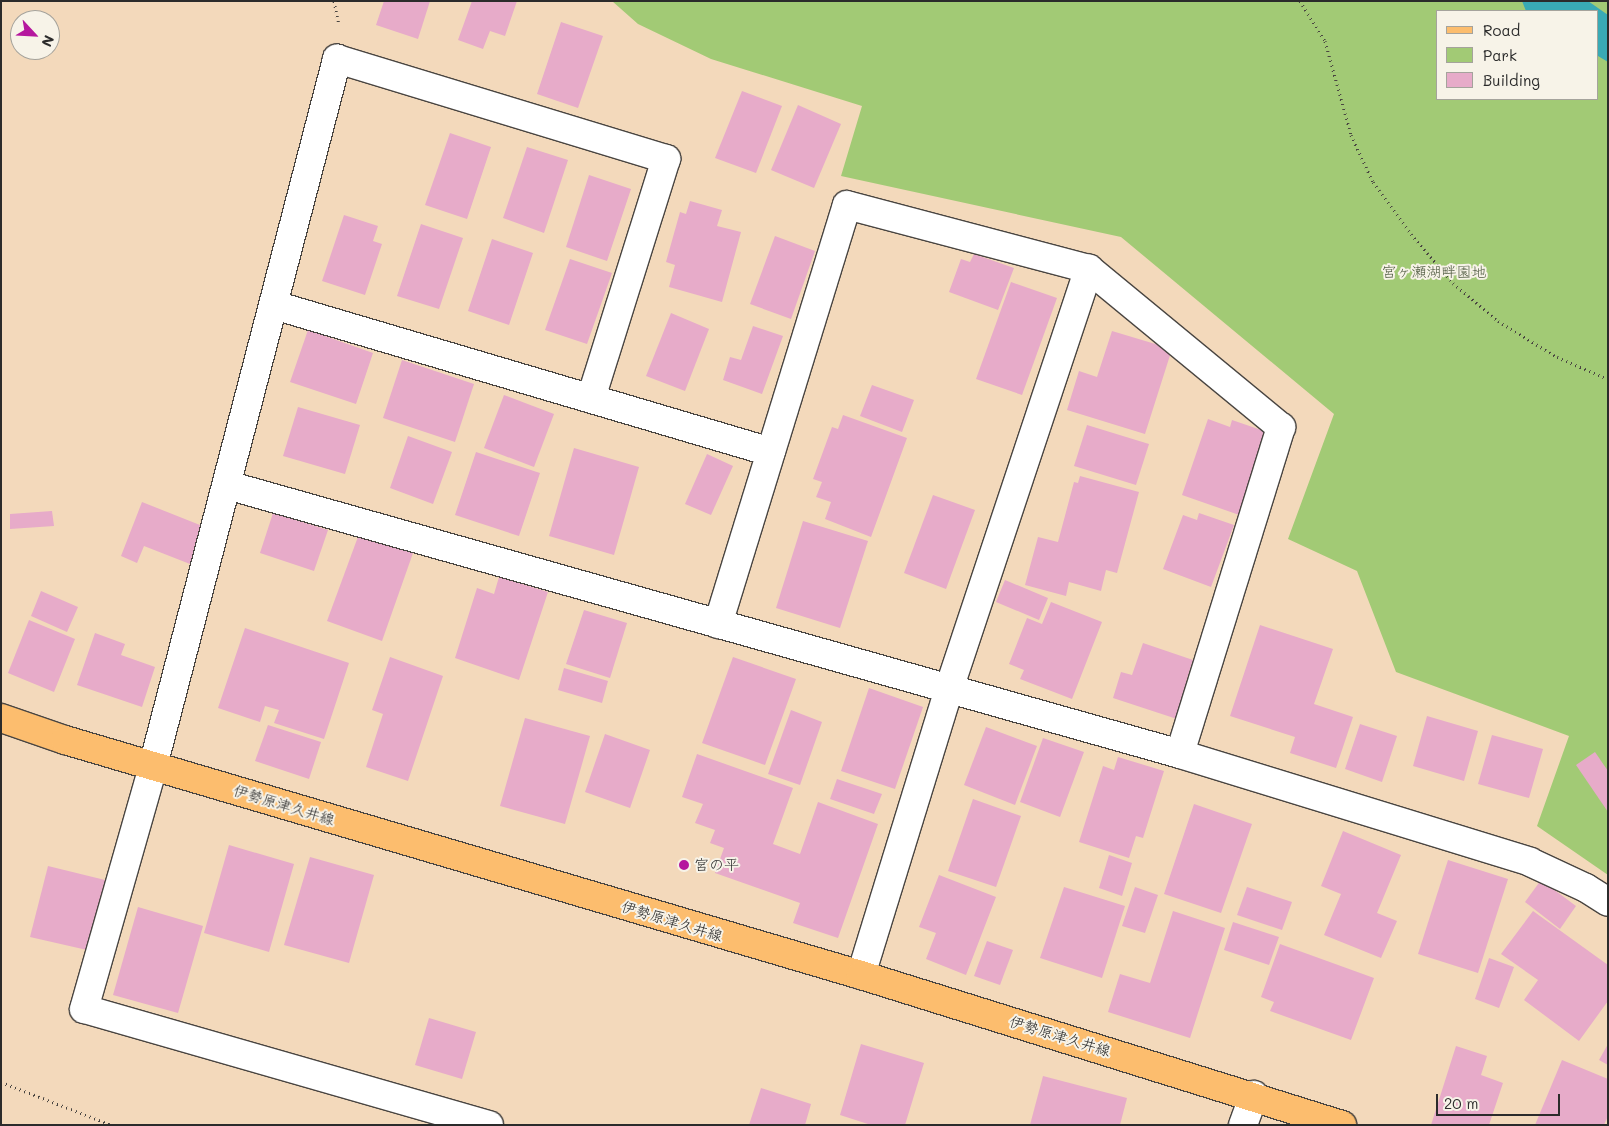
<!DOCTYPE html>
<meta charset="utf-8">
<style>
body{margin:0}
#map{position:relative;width:1609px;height:1126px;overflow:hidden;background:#f3d9bb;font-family:Mali,"Klee One",sans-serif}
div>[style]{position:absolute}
.green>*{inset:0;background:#a2ca75}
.water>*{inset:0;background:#39aab5}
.building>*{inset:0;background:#e7abc9}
.path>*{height:3px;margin-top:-1.5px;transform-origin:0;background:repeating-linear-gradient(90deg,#494541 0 1px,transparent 0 5px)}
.roads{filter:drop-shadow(1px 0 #494541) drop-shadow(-1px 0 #494541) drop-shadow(0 1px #494541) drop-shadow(0 -1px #494541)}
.minor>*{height:28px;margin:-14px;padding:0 14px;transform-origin:14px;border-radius:14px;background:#fff}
.primary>*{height:28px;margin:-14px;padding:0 14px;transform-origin:14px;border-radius:14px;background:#fcbd6e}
.dots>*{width:14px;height:14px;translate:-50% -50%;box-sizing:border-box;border:2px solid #f7f3e8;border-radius:50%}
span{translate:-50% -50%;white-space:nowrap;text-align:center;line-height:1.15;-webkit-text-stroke:4px #f7f3e8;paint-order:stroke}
.park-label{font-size:15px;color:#4f5b41}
.street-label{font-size:15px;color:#2b2b2b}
.poi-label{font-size:15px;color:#2b2b2b}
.left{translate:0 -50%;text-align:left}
.frame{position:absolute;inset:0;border:2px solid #2b2b2b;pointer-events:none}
.legend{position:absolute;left:1436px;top:10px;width:162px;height:90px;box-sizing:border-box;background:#f7f3e8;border:1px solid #a5a39c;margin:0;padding:6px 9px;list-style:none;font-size:15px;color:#2b2b2b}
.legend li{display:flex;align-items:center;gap:10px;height:25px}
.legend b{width:25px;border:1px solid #a5a39c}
.north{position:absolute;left:10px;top:10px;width:50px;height:50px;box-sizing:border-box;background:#f7f3e8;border:1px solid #a5a39c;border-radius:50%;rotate:115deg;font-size:14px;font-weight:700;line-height:20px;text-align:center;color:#2b2b2b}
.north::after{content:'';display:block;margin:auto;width:18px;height:22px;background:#b5179e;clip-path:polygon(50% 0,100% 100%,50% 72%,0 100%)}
.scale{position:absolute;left:1436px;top:1094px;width:124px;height:22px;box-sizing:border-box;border:2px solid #2b2b2b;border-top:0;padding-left:6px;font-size:15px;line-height:18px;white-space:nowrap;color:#2b2b2b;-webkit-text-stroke:4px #f7f3e8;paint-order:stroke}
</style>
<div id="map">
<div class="green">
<i style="clip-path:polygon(evenodd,612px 1px,1608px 1px,1608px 875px,1537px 826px,1569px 736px,1396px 672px,1357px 571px,1288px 539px,1334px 414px,1121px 237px,841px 176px,862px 106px,711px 59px,638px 24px,612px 1px,1438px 11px,1598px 11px,1598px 99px,1438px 99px,1438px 11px)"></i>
</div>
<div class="water">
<i style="clip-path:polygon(1522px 1px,1588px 1px,1608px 15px,1608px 62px,1598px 56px,1598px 11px,1526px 11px)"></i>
</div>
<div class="building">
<i style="clip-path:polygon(384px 1px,430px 1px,418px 39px,376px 25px)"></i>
<i style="clip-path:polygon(472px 1px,517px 1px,505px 36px,490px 31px,483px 49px,458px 40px)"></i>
<i style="clip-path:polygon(561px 22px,603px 36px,578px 108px,537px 94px)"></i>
<i style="clip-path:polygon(742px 91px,782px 106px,756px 173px,715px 158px)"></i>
<i style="clip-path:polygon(798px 105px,841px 124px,814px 188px,771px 170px)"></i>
<i style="clip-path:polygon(450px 133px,491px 147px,467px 219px,425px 205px)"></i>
<i style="clip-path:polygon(527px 147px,568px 160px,544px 233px,503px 218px)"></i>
<i style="clip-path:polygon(589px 175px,631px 189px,607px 261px,566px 247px)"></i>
<i style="clip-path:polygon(690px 201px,722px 210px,717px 226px,741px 232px,722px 302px,669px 287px,675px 265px,666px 262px,680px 212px,686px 214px)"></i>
<i style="clip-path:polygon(344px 215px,378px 226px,373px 241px,382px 244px,365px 295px,322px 281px)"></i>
<i style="clip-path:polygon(421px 224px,463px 238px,439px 309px,397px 296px)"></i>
<i style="clip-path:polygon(775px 236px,815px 251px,791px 319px,750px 304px)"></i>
<i style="clip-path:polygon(492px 239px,533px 253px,509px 325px,468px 311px)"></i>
<i style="clip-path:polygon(974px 254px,1014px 268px,998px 310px,949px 292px,961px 259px,970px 262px)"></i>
<i style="clip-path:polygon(570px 259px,612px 273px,587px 344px,545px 330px)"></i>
<i style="clip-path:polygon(1011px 282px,1057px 298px,1022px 395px,976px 379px)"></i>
<i style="clip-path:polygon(671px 313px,709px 329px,685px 391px,646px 376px)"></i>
<i style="clip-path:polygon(753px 326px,783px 336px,762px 394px,723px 380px,730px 357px,741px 360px)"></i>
<i style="clip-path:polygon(308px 330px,373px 353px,356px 404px,290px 382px)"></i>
<i style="clip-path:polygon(1112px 331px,1172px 349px,1145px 434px,1067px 410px,1079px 371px,1097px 377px)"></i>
<i style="clip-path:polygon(402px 360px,474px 384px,455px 442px,383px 418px)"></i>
<i style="clip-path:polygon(872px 385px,914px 400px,902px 432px,860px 416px)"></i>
<i style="clip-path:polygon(504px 395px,554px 414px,534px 467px,484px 448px)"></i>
<i style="clip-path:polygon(298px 407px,360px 425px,345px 474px,283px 456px)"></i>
<i style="clip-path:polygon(843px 415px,907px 438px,871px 537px,825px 519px,831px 502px,816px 497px,822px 482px,813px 479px,832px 427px,838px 429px)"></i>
<i style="clip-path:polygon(1208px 419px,1230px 427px,1232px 420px,1267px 432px,1251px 475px,1259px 477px,1245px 517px,1182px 495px)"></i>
<i style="clip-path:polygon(1087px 425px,1149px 444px,1136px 485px,1074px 466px)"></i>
<i style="clip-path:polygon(408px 436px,452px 452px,433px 504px,390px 488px)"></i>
<i style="clip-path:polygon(574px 448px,639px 467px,614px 555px,549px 536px)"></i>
<i style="clip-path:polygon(476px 452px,540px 473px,519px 536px,455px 515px)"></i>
<i style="clip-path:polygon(707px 454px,733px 466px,711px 515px,685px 504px)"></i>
<i style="clip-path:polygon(1080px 476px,1139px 492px,1117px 573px,1106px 570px,1101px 591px,1069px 582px,1066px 596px,1025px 585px,1038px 537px,1058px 542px,1074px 482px,1078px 483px)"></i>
<i style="clip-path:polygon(933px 495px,975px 510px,946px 589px,904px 573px)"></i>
<i style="clip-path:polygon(142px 502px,205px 527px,190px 564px,144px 546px,137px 563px,121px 556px)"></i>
<i style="clip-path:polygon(52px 511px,54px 526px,10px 529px,10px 514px)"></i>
<i style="clip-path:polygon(273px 513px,328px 530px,314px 571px,260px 553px)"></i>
<i style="clip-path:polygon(1199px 513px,1234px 525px,1211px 587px,1163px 569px,1183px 515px,1197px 520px)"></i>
<i style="clip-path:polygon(803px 521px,868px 541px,840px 628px,776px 608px)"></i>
<i style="clip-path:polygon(359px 534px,413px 553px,382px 641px,327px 621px)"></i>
<i style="clip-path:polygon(499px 577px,548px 592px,519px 680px,455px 658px,477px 588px,494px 594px)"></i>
<i style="clip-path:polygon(1005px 580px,1048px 598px,1039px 620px,996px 602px)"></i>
<i style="clip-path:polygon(41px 591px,78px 607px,67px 632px,31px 616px)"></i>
<i style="clip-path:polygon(1051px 602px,1102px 622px,1072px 699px,1020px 679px,1024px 670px,1009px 664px,1027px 618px,1042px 624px)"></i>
<i style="clip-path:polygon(584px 610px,627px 623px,610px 678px,566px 664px)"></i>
<i style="clip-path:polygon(29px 620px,75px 639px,54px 692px,8px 673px)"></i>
<i style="clip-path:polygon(1260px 625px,1333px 649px,1314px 704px,1353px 717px,1336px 768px,1290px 753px,1295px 737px,1230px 716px)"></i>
<i style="clip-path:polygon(245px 628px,349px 663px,324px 739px,274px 723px,279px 710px,265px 706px,260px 722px,218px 708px)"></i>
<i style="clip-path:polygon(95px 633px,125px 644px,121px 655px,155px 667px,142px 707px,77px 685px)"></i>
<i style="clip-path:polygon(1143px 643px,1193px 660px,1186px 682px,1192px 685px,1180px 720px,1113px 698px,1121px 672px,1132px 675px)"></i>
<i style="clip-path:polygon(390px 657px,443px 676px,408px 781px,366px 767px,383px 714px,372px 710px)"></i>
<i style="clip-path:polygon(733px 657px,796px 679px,765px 765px,702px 743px)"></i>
<i style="clip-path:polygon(564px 668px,608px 681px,602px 703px,558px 690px)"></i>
<i style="clip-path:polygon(869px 688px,923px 707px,895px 789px,841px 771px)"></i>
<i style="clip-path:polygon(791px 710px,822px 722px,800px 785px,768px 774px)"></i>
<i style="clip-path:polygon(1427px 716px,1478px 731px,1464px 781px,1413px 766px)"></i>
<i style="clip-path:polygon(525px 718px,590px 736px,565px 824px,500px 806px)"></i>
<i style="clip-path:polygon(1360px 724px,1397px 736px,1382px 782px,1345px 769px)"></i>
<i style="clip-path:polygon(268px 725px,321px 742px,309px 779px,255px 761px)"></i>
<i style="clip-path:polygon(986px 727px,1037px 746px,1015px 805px,964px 785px)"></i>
<i style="clip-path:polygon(605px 734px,650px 750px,630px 808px,585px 792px)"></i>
<i style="clip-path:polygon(1492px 735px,1543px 749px,1529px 798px,1478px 784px)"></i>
<i style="clip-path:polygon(1043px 738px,1084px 752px,1060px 817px,1020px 802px)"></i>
<i style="clip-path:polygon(1595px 752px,1608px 771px,1608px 812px,1576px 765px)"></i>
<i style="clip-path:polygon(697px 754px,793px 788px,773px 844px,800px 854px,818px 802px,878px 824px,838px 938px,793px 923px,800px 903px,715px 873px,724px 848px,710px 843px,715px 830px,695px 823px,703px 804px,682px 797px)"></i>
<i style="clip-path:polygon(1118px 757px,1164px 771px,1143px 838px,1136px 836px,1129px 858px,1079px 842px,1103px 766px,1114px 770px)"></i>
<i style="clip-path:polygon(837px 779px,882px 794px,874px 814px,830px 799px)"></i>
<i style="clip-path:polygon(973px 799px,1021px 816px,996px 887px,948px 871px)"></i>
<i style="clip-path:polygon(1194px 804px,1252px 824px,1221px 913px,1164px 894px)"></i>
<i style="clip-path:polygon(1343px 831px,1401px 855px,1377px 913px,1397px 921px,1381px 958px,1324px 935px,1341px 894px,1321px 886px)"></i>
<i style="clip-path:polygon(229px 845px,294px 864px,269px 952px,204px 933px)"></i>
<i style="clip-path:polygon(1109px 855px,1132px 863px,1122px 896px,1099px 888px)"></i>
<i style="clip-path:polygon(310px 857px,374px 875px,349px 963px,284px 945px)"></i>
<i style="clip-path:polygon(1448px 860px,1508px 879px,1478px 973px,1418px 954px)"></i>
<i style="clip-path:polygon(48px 866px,105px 880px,87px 950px,30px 937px)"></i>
<i style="clip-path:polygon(939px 875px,996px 897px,966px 975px,926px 959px,936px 933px,919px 927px)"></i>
<i style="clip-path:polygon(1541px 880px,1576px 906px,1560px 929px,1525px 902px)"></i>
<i style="clip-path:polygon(1064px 887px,1125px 906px,1102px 978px,1040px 958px)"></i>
<i style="clip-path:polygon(1135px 887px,1158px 895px,1145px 933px,1122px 926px)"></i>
<i style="clip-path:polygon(1247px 887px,1292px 902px,1282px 930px,1237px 915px)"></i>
<i style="clip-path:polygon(138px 907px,203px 926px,178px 1013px,113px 995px)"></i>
<i style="clip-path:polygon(1173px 911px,1225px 928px,1190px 1038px,1108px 1012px,1120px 974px,1150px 983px)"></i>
<i style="clip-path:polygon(1533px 911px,1608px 965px,1608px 1001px,1579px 1041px,1524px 1000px,1538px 980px,1501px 954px)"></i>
<i style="clip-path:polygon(1233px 922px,1279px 937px,1269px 965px,1224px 950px)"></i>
<i style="clip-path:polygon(987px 941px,1013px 950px,1000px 985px,974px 976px)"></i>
<i style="clip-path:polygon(1280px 944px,1374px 978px,1351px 1040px,1270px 1011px,1274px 1002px,1261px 997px)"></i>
<i style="clip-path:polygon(1489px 958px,1514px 967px,1499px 1008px,1475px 999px)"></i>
<i style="clip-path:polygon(429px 1018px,476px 1032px,462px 1079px,415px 1065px)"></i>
<i style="clip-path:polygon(861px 1044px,924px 1063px,905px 1125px,871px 1125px,840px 1115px)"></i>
<i style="clip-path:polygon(1608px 1044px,1608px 1065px,1599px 1060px)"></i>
<i style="clip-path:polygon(1456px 1046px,1487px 1056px,1481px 1075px,1503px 1083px,1489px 1125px,1431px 1125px)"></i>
<i style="clip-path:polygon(1562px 1060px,1608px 1079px,1608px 1116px,1604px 1125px,1535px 1125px)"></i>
<i style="clip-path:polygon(1043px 1076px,1127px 1098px,1120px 1125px,1030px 1125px)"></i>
<i style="clip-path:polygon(761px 1088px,811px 1104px,805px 1125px,749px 1125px)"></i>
</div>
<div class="path">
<i style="left:334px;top:1px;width:24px;rotate:78deg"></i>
<i style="left:1300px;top:1px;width:47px;rotate:58deg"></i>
<i style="left:1325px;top:41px;width:98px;rotate:74.5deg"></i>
<i style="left:1351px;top:135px;width:52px;rotate:64.9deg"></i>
<i style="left:1373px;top:182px;width:64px;rotate:53.8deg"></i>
<i style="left:1411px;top:234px;width:65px;rotate:49.4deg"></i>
<i style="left:1453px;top:283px;width:59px;rotate:40.2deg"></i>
<i style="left:1498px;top:321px;width:69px;rotate:31.4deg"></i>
<i style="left:1557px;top:357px;width:56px;rotate:23.3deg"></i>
<i style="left:1px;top:1082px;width:119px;rotate:21.2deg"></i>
</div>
<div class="roads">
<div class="minor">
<i style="left:274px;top:305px;width:518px;rotate:16.48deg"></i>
<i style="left:227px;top:485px;width:990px;rotate:15.76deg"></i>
<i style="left:1180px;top:754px;width:366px;rotate:17.1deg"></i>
<i style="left:1530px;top:862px;width:62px;rotate:24.9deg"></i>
<i style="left:1586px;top:888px;width:26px;rotate:32deg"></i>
<i style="left:718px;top:624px;width:438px;rotate:-72.9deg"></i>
<i style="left:847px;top:205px;width:250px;rotate:14.8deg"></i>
<i style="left:1089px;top:269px;width:249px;rotate:39.5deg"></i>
<i style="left:1281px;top:427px;width:342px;rotate:107.2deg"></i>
<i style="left:861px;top:975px;width:299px;rotate:-72.9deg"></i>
<i style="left:949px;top:689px;width:443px;rotate:-71.6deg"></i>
<i style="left:489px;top:1125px;width:421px;rotate:-164deg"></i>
<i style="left:84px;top:1009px;width:253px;rotate:-74.1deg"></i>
<i style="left:153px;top:766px;width:731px;rotate:-75.41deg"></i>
<i style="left:337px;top:59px;width:344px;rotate:16.9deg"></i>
<i style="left:666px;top:159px;width:251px;rotate:107.4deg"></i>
<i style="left:1243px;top:1125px;width:32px;rotate:-70deg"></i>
</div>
<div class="primary">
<i style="left:1px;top:718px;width:68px;rotate:19deg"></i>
<i style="left:65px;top:740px;width:830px;rotate:16.45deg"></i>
<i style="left:861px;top:975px;width:504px;rotate:17.32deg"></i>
</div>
</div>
<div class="dots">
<i style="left:684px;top:865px;background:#b5179e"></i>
</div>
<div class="park-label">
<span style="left:1434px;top:272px">宮ヶ瀬湖畔園地</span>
</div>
<div class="street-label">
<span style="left:284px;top:805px;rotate:17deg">伊勢原津久井線</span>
<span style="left:672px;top:921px;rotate:17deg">伊勢原津久井線</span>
<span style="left:1060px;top:1036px;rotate:17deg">伊勢原津久井線</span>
</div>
<div class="poi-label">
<span class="left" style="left:694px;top:865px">宮の平</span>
</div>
<div class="frame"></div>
<ul class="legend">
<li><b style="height:6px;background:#fcbd6e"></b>Road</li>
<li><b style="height:14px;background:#a2ca75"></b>Park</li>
<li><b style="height:14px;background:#e7abc9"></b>Building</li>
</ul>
<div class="north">N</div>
<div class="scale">20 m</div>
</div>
